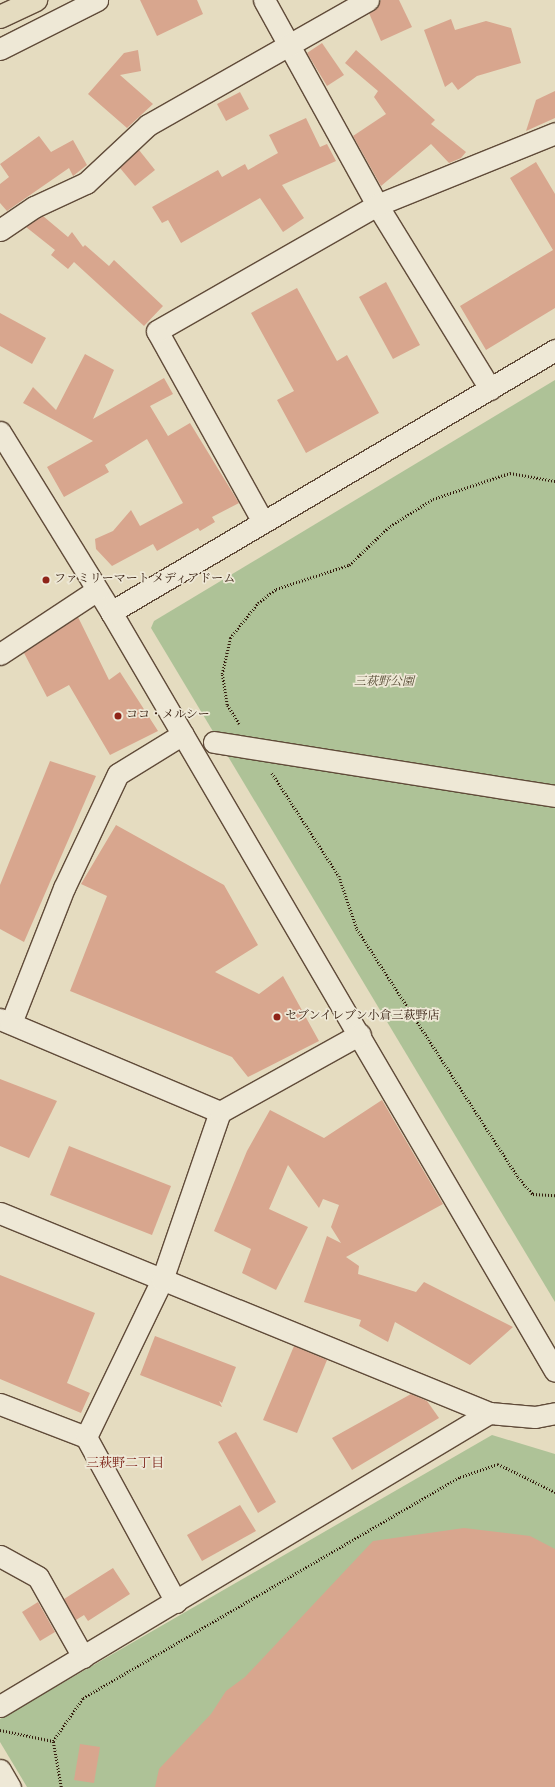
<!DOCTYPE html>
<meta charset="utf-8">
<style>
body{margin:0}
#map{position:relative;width:555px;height:1787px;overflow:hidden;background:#e5dcc0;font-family:Vollkorn,"Noto Serif JP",serif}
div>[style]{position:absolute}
.green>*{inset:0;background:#aec297}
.building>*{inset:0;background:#d8a68e}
.path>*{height:2.5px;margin-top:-1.25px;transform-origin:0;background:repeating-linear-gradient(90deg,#331b0c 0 1px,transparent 0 3px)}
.roads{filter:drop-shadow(1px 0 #604b39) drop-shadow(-1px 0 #604b39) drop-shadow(0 1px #604b39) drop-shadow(0 -1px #604b39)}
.minor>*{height:21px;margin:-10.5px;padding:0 10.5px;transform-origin:10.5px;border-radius:10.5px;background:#eee8d6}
.highway>*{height:22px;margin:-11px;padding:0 11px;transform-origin:11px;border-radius:11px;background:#e5dcc0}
.dots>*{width:11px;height:11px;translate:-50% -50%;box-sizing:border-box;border:2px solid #eee8d6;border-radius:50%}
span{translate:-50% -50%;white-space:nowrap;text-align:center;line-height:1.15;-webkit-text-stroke:3.5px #eee8d6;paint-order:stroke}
.poi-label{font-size:12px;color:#331b0c}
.left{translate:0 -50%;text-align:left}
.park-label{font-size:12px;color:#584d36;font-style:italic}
.neighbourhood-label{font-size:13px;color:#7a1f14}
</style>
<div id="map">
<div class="green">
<i style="clip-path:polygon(555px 380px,555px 1302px,151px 628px,154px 621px)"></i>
<i style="clip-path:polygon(492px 1435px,555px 1454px,555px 1787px,27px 1787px,0 1742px,0 1719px)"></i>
</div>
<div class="building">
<i style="clip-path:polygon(140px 0,197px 0,203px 14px,157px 36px)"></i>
<i style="clip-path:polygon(381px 0,399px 0,412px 27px,381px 41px,369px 13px)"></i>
<i style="clip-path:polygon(451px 19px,455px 30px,486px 21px,511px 28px,521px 63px,477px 76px,458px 90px,452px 82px,445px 87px,424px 30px)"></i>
<i style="clip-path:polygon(322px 43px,344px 75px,327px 86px,307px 53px)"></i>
<i style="clip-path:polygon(138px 50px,141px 71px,120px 75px,153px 104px,127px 128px,88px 94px,124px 53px)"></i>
<i style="clip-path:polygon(356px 50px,435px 120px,431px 124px,466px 152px,461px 158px,449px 163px,431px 144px,381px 186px,353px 136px,386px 114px,374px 97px,378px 91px,345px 63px)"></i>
<i style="clip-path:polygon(555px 91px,555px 118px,526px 131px,536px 100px)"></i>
<i style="clip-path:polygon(240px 92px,249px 109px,226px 121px,217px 104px)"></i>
<i style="clip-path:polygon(306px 118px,320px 147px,327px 144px,336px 161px,282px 185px,304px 218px,283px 232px,260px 198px,181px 243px,168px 220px,162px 223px,152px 207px,218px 170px,222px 177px,245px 164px,248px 170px,278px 153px,269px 135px)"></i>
<i style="clip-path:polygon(39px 136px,51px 152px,73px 140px,87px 165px,73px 176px,69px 168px,7px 211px,0 203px,0 184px,9px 177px,0 164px)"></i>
<i style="clip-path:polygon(139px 150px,155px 170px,135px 186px,120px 168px)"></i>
<i style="clip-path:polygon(536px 162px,555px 194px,555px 308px,486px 350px,460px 306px,553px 250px,510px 178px)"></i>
<i style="clip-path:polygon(43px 216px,68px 237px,72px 232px,83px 247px,85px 245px,109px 266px,114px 260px,163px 306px,144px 326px,74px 262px,68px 269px,51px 255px,55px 250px,26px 227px)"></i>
<i style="clip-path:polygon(386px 282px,420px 345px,393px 359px,359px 297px)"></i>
<i style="clip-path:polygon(297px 288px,337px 361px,347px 355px,379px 413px,306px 453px,277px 400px,294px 391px,251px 313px)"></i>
<i style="clip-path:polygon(0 313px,46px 338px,32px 364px,0 346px)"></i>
<i style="clip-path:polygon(85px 354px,114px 370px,93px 419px,164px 378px,173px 394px,150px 406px,168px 436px,190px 423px,239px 503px,212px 517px,215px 522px,200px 531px,198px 528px,157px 551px,153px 544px,112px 566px,96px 549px,95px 539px,113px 531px,131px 510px,140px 526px,183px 503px,147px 439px,105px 465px,109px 472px,64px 497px,47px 467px,93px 441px,23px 403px,33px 387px,56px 410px)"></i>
<i style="clip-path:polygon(78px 617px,109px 680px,120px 672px,158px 731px,110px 755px,69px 685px,47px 697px,24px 653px)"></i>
<i style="clip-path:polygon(50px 761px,96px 776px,24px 942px,0 929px,0 885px)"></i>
<i style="clip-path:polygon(116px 825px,224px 885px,258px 945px,215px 972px,259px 994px,283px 976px,319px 1041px,248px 1077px,232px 1057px,70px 991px,107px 896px,81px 884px)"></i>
<i style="clip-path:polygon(0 1079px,57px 1101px,29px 1158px,0 1146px)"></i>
<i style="clip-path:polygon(382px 1100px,443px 1204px,346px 1257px,359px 1266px,358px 1274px,416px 1292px,424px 1282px,513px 1327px,470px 1365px,395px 1322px,388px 1342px,359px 1326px,361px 1320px,304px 1302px,327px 1236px,341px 1243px,331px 1227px,339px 1205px,323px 1199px,319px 1208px,288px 1165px,269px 1209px,308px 1227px,276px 1290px,242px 1273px,251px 1249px,214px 1231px,247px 1151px,270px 1110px,324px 1138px)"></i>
<i style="clip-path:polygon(69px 1146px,171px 1186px,152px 1235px,50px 1195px)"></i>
<i style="clip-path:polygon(0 1275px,95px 1313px,67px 1383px,90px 1393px,81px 1413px,0 1379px)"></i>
<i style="clip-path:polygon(155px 1336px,236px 1367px,222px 1403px,219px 1401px,222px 1407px,140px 1375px)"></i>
<i style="clip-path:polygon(294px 1346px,327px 1360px,297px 1433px,263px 1420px)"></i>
<i style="clip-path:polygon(411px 1394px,427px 1401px,439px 1418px,352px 1470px,332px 1438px)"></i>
<i style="clip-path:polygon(236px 1432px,276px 1502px,258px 1513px,218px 1442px)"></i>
<i style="clip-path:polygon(240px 1505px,256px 1531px,202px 1561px,187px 1535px)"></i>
<i style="clip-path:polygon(464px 1528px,530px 1536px,555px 1549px,555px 1787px,155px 1787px,159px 1769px,211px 1714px,226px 1691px,245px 1677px,373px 1541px)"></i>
<i style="clip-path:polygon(113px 1568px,130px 1594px,88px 1621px,84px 1615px,76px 1620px,64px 1599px)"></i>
<i style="clip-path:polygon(38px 1602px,55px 1632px,40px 1641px,22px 1612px)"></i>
<i style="clip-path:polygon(80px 1744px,100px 1747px,94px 1783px,74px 1780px)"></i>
</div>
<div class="path">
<i style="left:239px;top:724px;width:22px;rotate:-122deg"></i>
<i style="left:227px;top:705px;width:31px;rotate:-99deg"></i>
<i style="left:222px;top:674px;width:37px;rotate:-77deg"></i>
<i style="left:230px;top:638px;width:45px;rotate:-51.3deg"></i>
<i style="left:258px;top:603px;width:23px;rotate:-38deg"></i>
<i style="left:276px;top:589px;width:77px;rotate:-18.2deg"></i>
<i style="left:349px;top:565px;width:57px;rotate:-43.6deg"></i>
<i style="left:390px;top:526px;width:51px;rotate:-32.1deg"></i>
<i style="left:433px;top:499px;width:81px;rotate:-18.7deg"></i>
<i style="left:510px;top:473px;width:46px;rotate:10.1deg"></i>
<i style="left:272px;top:773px;width:123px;rotate:57deg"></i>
<i style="left:339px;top:876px;width:56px;rotate:71.2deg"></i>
<i style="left:357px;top:929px;width:296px;rotate:57deg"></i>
<i style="left:518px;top:1177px;width:23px;rotate:49deg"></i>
<i style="left:533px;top:1194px;width:22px;rotate:3deg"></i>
<i style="left:0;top:1730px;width:54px;rotate:11.7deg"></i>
<i style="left:61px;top:1787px;width:47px;rotate:-99.9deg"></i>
<i style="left:53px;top:1741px;width:52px;rotate:-55.1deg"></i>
<i style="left:83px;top:1698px;width:437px;rotate:-30.4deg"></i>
<i style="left:460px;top:1477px;width:40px;rotate:-18.9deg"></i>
<i style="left:498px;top:1464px;width:64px;rotate:26.2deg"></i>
</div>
<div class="roads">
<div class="minor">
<i style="left:264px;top:0;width:234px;rotate:61.1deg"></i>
<i style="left:377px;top:205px;width:216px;rotate:58.4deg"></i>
<i style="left:0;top:49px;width:109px;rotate:-26.8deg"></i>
<i style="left:0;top:230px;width:41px;rotate:-34.1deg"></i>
<i style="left:34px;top:207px;width:57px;rotate:-24.8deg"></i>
<i style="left:86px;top:183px;width:85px;rotate:-43.1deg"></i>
<i style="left:148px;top:125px;width:253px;rotate:-29.6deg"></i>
<i style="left:0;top:432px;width:211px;rotate:58.3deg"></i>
<i style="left:111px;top:612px;width:879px;rotate:59.67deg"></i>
<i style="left:263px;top:522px;width:218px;rotate:-119deg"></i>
<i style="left:157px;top:331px;width:254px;rotate:-29.8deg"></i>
<i style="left:377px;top:205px;width:192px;rotate:-22deg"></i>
<i style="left:111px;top:612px;width:516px;rotate:-30.54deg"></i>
<i style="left:0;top:654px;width:116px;rotate:-33.4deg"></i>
<i style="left:214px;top:742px;width:345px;rotate:9deg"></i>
<i style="left:0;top:1019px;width:239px;rotate:22.9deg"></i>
<i style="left:11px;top:1023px;width:145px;rotate:-68.6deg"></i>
<i style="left:64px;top:888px;width:126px;rotate:-64.7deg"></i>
<i style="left:118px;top:774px;width:76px;rotate:-31.6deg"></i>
<i style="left:0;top:1213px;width:528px;rotate:22.24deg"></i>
<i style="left:489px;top:1413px;width:46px;rotate:5deg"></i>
<i style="left:535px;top:1417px;width:20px;rotate:-11deg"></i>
<i style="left:0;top:1404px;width:92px;rotate:21deg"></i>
<i style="left:86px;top:1437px;width:188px;rotate:61.4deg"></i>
<i style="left:86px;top:1437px;width:174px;rotate:-64.2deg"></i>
<i style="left:162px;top:1280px;width:178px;rotate:-71deg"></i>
<i style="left:220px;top:1112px;width:160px;rotate:-29.1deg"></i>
<i style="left:0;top:1556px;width:43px;rotate:28.9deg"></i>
<i style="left:38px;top:1577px;width:92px;rotate:60.6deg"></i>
<i style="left:0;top:1706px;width:570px;rotate:-30.93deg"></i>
<i style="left:0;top:1770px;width:20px;rotate:60deg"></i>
</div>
<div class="highway">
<i style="left:0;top:17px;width:40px;rotate:-25deg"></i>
</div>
</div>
<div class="dots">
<i style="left:46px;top:580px;background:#8f2418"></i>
<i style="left:118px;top:716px;background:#8f2418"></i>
<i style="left:277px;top:1017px;background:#8f2418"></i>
</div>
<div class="poi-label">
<span class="left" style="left:54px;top:580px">ファミリーマート メディアドーム</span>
<span class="left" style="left:126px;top:716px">ココ・メルシー</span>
<span class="left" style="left:285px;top:1017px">セブンイレブン小倉三萩野店</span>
</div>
<div class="park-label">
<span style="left:384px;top:683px">三萩野公園</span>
</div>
<div class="neighbourhood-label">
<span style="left:125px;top:1464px">三萩野二丁目</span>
</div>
</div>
